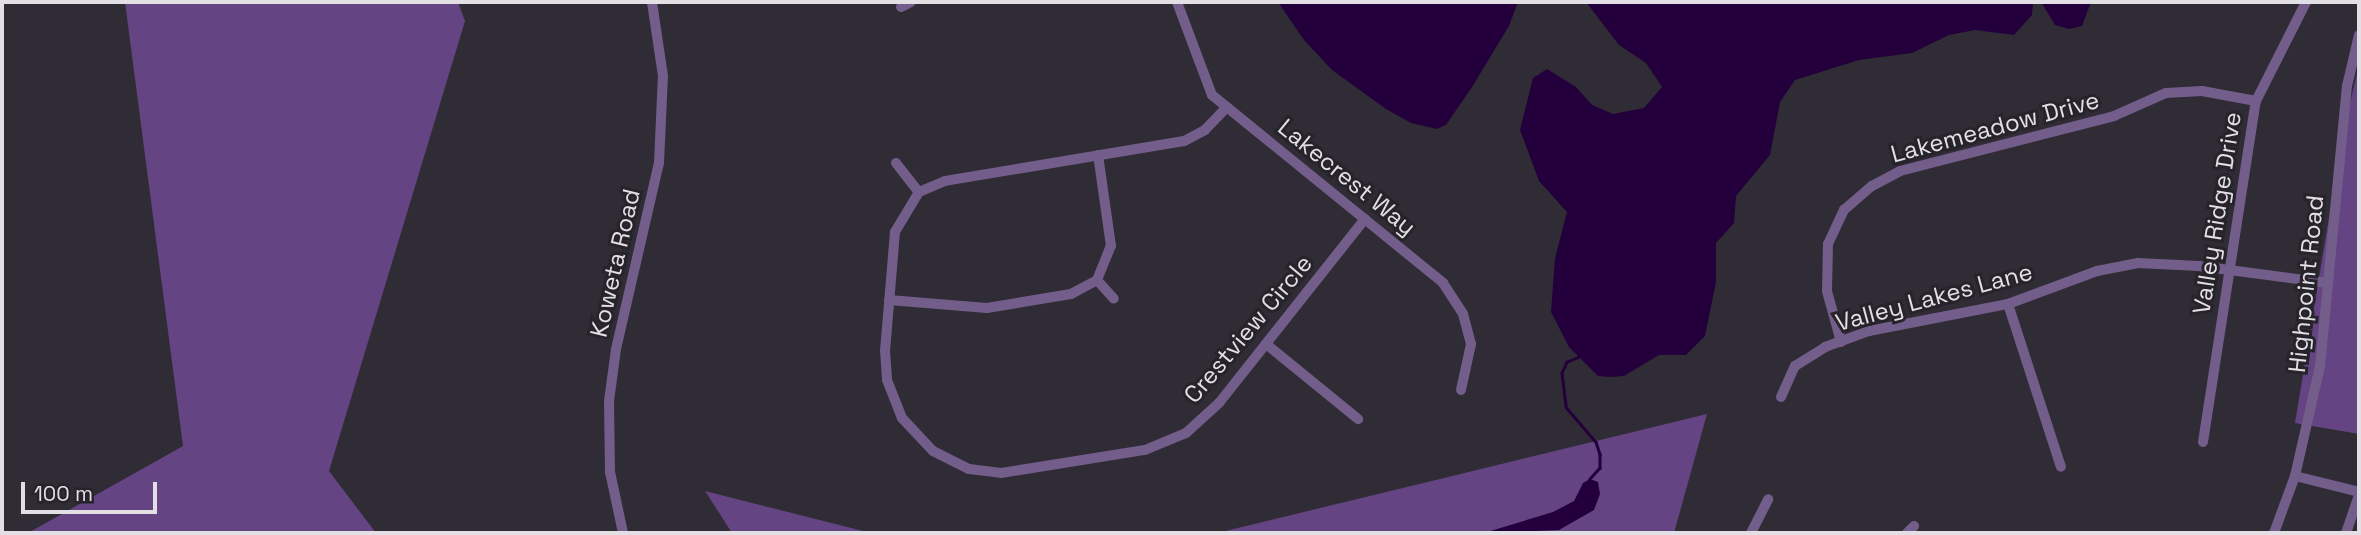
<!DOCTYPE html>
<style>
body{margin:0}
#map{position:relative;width:2361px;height:535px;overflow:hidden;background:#302c35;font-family:"Space Grotesk",sans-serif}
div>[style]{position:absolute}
.forest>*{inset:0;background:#644483}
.water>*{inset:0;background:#23003b}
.stream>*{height:2.5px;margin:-1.25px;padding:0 1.25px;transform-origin:1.25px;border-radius:1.25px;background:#23003b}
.minor>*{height:10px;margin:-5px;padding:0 5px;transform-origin:5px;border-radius:5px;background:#735d8a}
span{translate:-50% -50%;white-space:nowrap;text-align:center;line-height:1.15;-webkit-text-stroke:6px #27232b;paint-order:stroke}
.street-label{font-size:24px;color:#e2dfe5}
.frame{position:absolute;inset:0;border:4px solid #e2dfe5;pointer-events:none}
.scale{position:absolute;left:21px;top:482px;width:136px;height:32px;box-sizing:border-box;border:4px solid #e2dfe5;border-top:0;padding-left:9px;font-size:21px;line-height:24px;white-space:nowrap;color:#e2dfe5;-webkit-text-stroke:5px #27232b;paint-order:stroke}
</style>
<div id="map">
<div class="forest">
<i style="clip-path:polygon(125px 2px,458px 2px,465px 21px,329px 471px,376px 533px,28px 533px,183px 446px)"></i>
<i style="clip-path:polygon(2359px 65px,2359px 434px,2295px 423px,2343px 133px)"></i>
<i style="clip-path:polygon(1707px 414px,1674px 533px,1217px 533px,1444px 478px)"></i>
<i style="clip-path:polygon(705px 491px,871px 533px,732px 533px)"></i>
</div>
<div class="water">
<i style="clip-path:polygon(1278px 2px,1518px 2px,1509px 26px,1472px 87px,1446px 125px,1437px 129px,1411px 123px,1386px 109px,1332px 70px,1304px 40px)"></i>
<i style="clip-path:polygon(1586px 2px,2033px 2px,2033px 3px,2032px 15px,2014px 35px,1975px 30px,1949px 35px,1912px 53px,1859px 60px,1795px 80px,1780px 102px,1770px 155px,1736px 196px,1734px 223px,1716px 243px,1716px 282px,1705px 336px,1686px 355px,1659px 355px,1624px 376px,1611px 377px,1598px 376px,1569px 347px,1551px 312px,1555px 258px,1567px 212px,1539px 181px,1520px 130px,1533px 78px,1547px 69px,1576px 87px,1592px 105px,1613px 114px,1644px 108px,1662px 87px,1646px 63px,1619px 45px)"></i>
<i style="clip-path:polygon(2041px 2px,2091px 2px,2082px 26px,2069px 29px,2055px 25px)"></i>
<i style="clip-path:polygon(1590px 479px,1598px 482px,1600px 494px,1594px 510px,1559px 530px,1484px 533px,1553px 512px,1574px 501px,1583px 483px)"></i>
</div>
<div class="stream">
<i style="left:1579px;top:357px;width:13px;rotate:157deg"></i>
<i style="left:1567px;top:362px;width:12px;rotate:114deg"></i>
<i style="left:1562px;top:373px;width:34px;rotate:83deg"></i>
<i style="left:1566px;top:407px;width:46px;rotate:49.4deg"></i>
<i style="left:1596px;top:442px;width:13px;rotate:72deg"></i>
<i style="left:1600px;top:454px;width:14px;rotate:90deg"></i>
<i style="left:1600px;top:468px;width:15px;rotate:132deg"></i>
</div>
<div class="minor">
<i style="left:1177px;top:2px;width:99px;rotate:69.4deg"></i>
<i style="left:1212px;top:95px;width:298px;rotate:39.1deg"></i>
<i style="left:1443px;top:283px;width:37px;rotate:57deg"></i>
<i style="left:1463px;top:314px;width:31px;rotate:75deg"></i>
<i style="left:1471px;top:344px;width:47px;rotate:102.3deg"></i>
<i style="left:901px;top:7px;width:11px;rotate:-27deg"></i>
<i style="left:1227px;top:107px;width:32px;rotate:134deg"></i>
<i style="left:1205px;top:130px;width:24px;rotate:152deg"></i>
<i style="left:1184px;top:141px;width:242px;rotate:170.5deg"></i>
<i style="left:945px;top:181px;width:28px;rotate:157deg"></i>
<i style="left:919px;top:192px;width:47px;rotate:121deg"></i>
<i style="left:895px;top:232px;width:118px;rotate:94.8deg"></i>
<i style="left:885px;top:350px;width:30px;rotate:86deg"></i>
<i style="left:887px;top:380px;width:41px;rotate:68.5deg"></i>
<i style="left:902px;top:418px;width:45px;rotate:46.8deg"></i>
<i style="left:933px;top:451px;width:40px;rotate:26.6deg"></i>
<i style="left:969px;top:469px;width:32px;rotate:7deg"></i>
<i style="left:1001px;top:473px;width:146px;rotate:-9.1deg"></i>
<i style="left:1145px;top:450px;width:44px;rotate:-22.5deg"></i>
<i style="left:1186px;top:433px;width:45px;rotate:-42.3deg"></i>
<i style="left:1219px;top:403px;width:235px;rotate:-51.6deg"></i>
<i style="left:896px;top:163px;width:37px;rotate:52deg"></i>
<i style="left:1097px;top:280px;width:25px;rotate:48deg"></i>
<i style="left:889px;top:300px;width:98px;rotate:4.7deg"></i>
<i style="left:987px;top:308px;width:85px;rotate:-9.5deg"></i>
<i style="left:1071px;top:294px;width:30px;rotate:-28deg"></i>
<i style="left:1097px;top:280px;width:37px;rotate:-68deg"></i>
<i style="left:1111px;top:246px;width:92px;rotate:-98.1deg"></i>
<i style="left:2008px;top:304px;width:171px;rotate:72deg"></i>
<i style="left:1841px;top:342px;width:53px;rotate:-105.4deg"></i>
<i style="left:1827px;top:291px;width:47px;rotate:-88.8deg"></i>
<i style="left:1828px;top:244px;width:38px;rotate:-65deg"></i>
<i style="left:1844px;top:210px;width:37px;rotate:-41deg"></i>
<i style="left:1872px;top:186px;width:32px;rotate:-28deg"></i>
<i style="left:1900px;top:171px;width:221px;rotate:-14.4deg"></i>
<i style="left:2114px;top:116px;width:57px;rotate:-23.9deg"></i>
<i style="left:2166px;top:93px;width:36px;rotate:-3deg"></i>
<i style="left:2202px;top:91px;width:55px;rotate:10.5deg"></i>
<i style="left:1266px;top:344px;width:119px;rotate:39.2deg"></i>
<i style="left:1781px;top:397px;width:34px;rotate:-66deg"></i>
<i style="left:1795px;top:366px;width:36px;rotate:-32deg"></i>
<i style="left:1825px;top:347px;width:47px;rotate:-20deg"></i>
<i style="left:1869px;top:331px;width:142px;rotate:-11deg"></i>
<i style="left:2008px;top:304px;width:95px;rotate:-20.3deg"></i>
<i style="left:2097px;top:271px;width:42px;rotate:-11deg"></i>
<i style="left:2138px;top:263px;width:61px;rotate:2.8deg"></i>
<i style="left:2199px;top:266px;width:130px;rotate:7.5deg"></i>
<i style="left:2203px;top:442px;width:345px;rotate:-81.2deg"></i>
<i style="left:2256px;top:101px;width:111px;rotate:-63.2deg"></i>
<i style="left:2295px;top:476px;width:66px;rotate:14deg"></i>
<i style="left:623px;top:533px;width:62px;rotate:-102deg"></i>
<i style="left:610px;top:472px;width:71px;rotate:-90.8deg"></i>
<i style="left:609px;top:401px;width:52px;rotate:-82.3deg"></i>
<i style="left:616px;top:349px;width:191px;rotate:-77deg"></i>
<i style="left:659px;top:163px;width:87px;rotate:-87.4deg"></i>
<i style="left:663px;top:76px;width:75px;rotate:-98.5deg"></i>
<i style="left:1751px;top:533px;width:38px;rotate:-63deg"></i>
<i style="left:1907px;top:533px;width:10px;rotate:-45deg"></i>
<i style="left:2274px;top:533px;width:61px;rotate:-69.8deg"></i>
<i style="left:2295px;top:476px;width:113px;rotate:-77.2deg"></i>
<i style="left:2320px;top:366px;width:281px;rotate:-84.5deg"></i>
<i style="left:2347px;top:86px;width:52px;rotate:-76.8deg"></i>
<i style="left:2346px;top:533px;width:39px;rotate:-71deg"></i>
</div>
<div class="street-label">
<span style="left:1995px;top:127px;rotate:-15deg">Lakemeadow Drive</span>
<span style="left:1347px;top:177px;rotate:39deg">Lakecrest Way</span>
<span style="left:2217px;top:213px;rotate:-81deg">Valley Ridge Drive</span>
<span style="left:615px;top:263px;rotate:-77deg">Koweta Road</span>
<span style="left:2306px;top:284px;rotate:-84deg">Highpoint Road</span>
<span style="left:1934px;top:297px;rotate:-15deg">Valley Lakes Lane</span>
<span style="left:1248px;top:329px;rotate:-50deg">Crestview Circle</span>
</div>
<div class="frame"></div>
<div class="scale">100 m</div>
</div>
